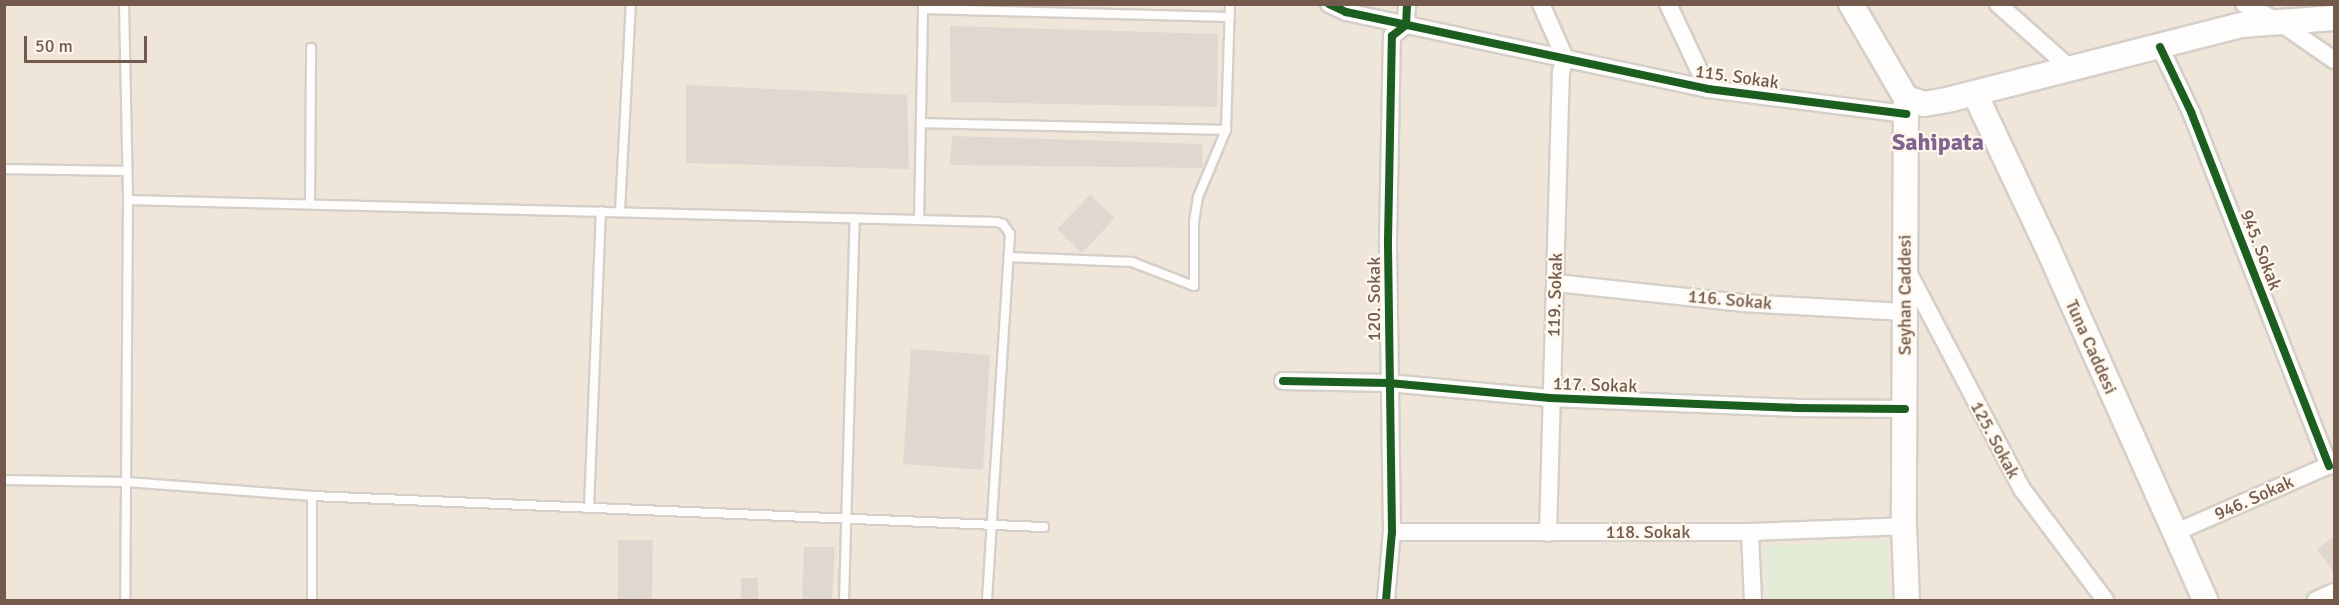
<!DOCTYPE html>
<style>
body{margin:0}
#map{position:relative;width:2339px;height:605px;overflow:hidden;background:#f6f2eb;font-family:Signika,sans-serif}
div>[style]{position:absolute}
.residential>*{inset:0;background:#efe5d8}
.green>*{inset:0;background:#e2ecd6}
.building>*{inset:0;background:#e0d8d0}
.roads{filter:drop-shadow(2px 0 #d5cfc9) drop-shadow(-2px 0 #d5cfc9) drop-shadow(0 2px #d5cfc9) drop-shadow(0 -2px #d5cfc9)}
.service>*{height:8px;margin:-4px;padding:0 4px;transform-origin:4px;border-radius:4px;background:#fefdfc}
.minor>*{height:16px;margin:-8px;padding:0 8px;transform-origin:8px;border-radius:8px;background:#fefdfc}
.secondary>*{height:24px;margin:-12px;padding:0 12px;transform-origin:12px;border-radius:12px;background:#fefdfc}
.cycleway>*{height:8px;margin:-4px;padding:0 4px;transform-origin:4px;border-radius:4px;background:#1b5e20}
span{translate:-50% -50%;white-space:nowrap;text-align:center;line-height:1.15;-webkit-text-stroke:4.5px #fef7ec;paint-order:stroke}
.street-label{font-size:18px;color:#735a4c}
.district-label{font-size:24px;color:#81648f;font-weight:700}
.frame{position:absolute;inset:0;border:6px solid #735a4c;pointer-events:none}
.scale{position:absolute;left:24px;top:36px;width:123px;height:27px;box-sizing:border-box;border:3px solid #735a4c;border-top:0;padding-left:8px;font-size:18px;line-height:21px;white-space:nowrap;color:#735a4c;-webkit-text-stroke:4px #fef7ec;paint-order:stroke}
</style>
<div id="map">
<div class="residential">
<i style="clip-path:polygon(5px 5px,2334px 5px,2334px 600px,5px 600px)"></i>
</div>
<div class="green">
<i style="clip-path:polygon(1887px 540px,1889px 600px,1767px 600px,1765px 546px)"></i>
</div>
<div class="building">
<i style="clip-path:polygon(950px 26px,1218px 34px,1217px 107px,951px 102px)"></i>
<i style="clip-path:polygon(686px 85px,907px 95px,909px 169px,686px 163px)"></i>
<i style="clip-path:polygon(952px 136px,1202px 144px,1203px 168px,950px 165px)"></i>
<i style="clip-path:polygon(1090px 195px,1115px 218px,1082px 253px,1057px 229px)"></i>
<i style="clip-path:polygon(911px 349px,990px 355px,983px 470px,903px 464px)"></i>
<i style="clip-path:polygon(2334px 536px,2334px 573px,2317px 549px)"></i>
<i style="clip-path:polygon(618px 540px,653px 540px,652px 600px,618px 600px)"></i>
<i style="clip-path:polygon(804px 547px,835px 547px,832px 600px,802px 600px)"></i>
<i style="clip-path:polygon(741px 578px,758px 578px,758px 600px,741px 600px)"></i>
</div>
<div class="roads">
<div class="service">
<i style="left:124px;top:4px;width:196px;rotate:88.8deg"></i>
<i style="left:128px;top:200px;width:400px;rotate:90.4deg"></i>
<i style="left:923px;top:9px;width:307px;rotate:1.5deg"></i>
<i style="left:921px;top:123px;width:305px;rotate:1.3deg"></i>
<i style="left:4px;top:169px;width:123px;rotate:0.9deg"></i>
<i style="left:128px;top:200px;width:869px;rotate:1.45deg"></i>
<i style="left:997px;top:222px;width:6px;rotate:18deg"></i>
<i style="left:1003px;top:224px;width:12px;rotate:55deg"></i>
<i style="left:1010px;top:234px;width:367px;rotate:93.6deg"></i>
<i style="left:310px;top:204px;width:156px;rotate:-89.6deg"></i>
<i style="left:620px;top:211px;width:207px;rotate:-87deg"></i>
<i style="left:919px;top:220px;width:215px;rotate:-88.9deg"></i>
<i style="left:1009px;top:257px;width:123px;rotate:2.3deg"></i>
<i style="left:1132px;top:262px;width:66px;rotate:21.2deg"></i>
<i style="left:1194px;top:286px;width:64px;rotate:-90deg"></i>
<i style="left:1194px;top:222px;width:25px;rotate:-81deg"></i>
<i style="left:1198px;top:197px;width:73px;rotate:-67.3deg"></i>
<i style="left:1226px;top:130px;width:126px;rotate:-88.2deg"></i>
<i style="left:4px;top:480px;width:123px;rotate:0.9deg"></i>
<i style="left:127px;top:482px;width:186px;rotate:4.3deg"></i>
<i style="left:312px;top:496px;width:733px;rotate:2.43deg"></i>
<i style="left:312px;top:496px;width:104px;rotate:90deg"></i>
<i style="left:589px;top:508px;width:297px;rotate:-87.7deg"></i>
<i style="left:844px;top:600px;width:382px;rotate:-88.4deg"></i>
</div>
<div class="minor">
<i style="left:1329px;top:4px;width:19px;rotate:25deg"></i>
<i style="left:1346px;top:12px;width:370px;rotate:12deg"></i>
<i style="left:1708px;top:89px;width:200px;rotate:7.2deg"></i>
<i style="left:1541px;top:4px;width:59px;rotate:66deg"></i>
<i style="left:1668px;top:4px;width:94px;rotate:64.8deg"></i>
<i style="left:1998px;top:4px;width:99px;rotate:41.7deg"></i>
<i style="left:2244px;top:4px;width:39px;rotate:27deg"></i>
<i style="left:2279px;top:22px;width:67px;rotate:34.6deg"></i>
<i style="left:2160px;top:47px;width:72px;rotate:64.5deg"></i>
<i style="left:2191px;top:112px;width:380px;rotate:68.7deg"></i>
<i style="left:1907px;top:270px;width:247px;rotate:62.3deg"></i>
<i style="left:2022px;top:489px;width:139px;rotate:53.2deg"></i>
<i style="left:1556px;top:283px;width:187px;rotate:6.1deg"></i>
<i style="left:1742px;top:303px;width:163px;rotate:3.2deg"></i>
<i style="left:1283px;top:381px;width:106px;rotate:1.1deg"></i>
<i style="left:1389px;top:383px;width:162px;rotate:5.3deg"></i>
<i style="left:1550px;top:398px;width:245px;rotate:2.3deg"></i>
<i style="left:1795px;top:408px;width:110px;rotate:0.5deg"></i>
<i style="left:1392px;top:532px;width:358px"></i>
<i style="left:1750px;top:532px;width:154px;rotate:-2.2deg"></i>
<i style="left:1750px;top:532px;width:68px;rotate:87.5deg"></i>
<i style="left:1548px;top:533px;width:461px;rotate:-88.4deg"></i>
<i style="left:1561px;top:72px;width:15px;rotate:-74deg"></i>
<i style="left:2174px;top:533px;width:175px;rotate:-23.6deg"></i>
<i style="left:1386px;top:600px;width:68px;rotate:-85deg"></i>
<i style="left:1392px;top:532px;width:292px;rotate:-90.8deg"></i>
<i style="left:1388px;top:240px;width:204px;rotate:-88.9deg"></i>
<i style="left:1392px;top:36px;width:18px;rotate:-38deg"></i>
<i style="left:1406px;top:25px;width:21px;rotate:-87deg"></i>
<i style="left:2316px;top:600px;width:20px;rotate:-24deg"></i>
</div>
<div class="secondary">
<i style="left:1851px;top:4px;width:109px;rotate:59.7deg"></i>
<i style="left:1906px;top:98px;width:428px;rotate:90.3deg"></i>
<i style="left:1904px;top:526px;width:74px;rotate:87.7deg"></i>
<i style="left:1975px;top:94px;width:166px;rotate:64.7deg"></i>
<i style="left:2046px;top:244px;width:390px;rotate:65.9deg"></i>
<i style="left:1906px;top:98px;width:19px;rotate:18deg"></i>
<i style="left:1924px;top:104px;width:27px;rotate:-10deg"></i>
<i style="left:1951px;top:99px;width:300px;rotate:-14.3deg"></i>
<i style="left:2242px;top:25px;width:92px;rotate:-4.4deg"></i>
</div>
</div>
<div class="cycleway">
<i style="left:1329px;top:4px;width:19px;rotate:25deg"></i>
<i style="left:1346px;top:12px;width:370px;rotate:12deg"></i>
<i style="left:1708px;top:89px;width:200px;rotate:7.2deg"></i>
<i style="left:2160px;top:47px;width:72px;rotate:64.5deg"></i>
<i style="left:2191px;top:112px;width:380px;rotate:68.7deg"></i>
<i style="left:1283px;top:381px;width:106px;rotate:1.1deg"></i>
<i style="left:1389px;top:383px;width:162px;rotate:5.3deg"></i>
<i style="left:1550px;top:398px;width:245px;rotate:2.3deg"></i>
<i style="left:1795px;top:408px;width:110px;rotate:0.5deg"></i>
<i style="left:1386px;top:600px;width:68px;rotate:-85deg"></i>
<i style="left:1392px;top:532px;width:292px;rotate:-90.8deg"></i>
<i style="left:1388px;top:240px;width:204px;rotate:-88.9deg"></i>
<i style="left:1392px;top:36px;width:18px;rotate:-38deg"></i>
<i style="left:1406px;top:25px;width:21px;rotate:-87deg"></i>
</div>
<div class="street-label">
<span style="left:1737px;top:77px;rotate:8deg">115. Sokak</span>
<span style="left:2261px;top:250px;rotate:69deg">945. Sokak</span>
<span style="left:1555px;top:295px;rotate:-88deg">119. Sokak</span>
<span style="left:1905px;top:295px;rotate:-90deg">Seyhan Caddesi</span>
<span style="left:1374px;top:299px;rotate:-90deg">120. Sokak</span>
<span style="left:1730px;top:300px;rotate:5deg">116. Sokak</span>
<span style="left:2091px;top:347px;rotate:66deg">Tuna Caddesi</span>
<span style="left:1595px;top:385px;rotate:2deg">117. Sokak</span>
<span style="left:1995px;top:440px;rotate:62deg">125. Sokak</span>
<span style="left:2254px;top:498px;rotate:-24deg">946. Sokak</span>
<span style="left:1648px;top:532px">118. Sokak</span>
</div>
<div class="district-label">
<span style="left:1938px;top:143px">Sahipata</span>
</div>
<div class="frame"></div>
<div class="scale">50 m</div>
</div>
